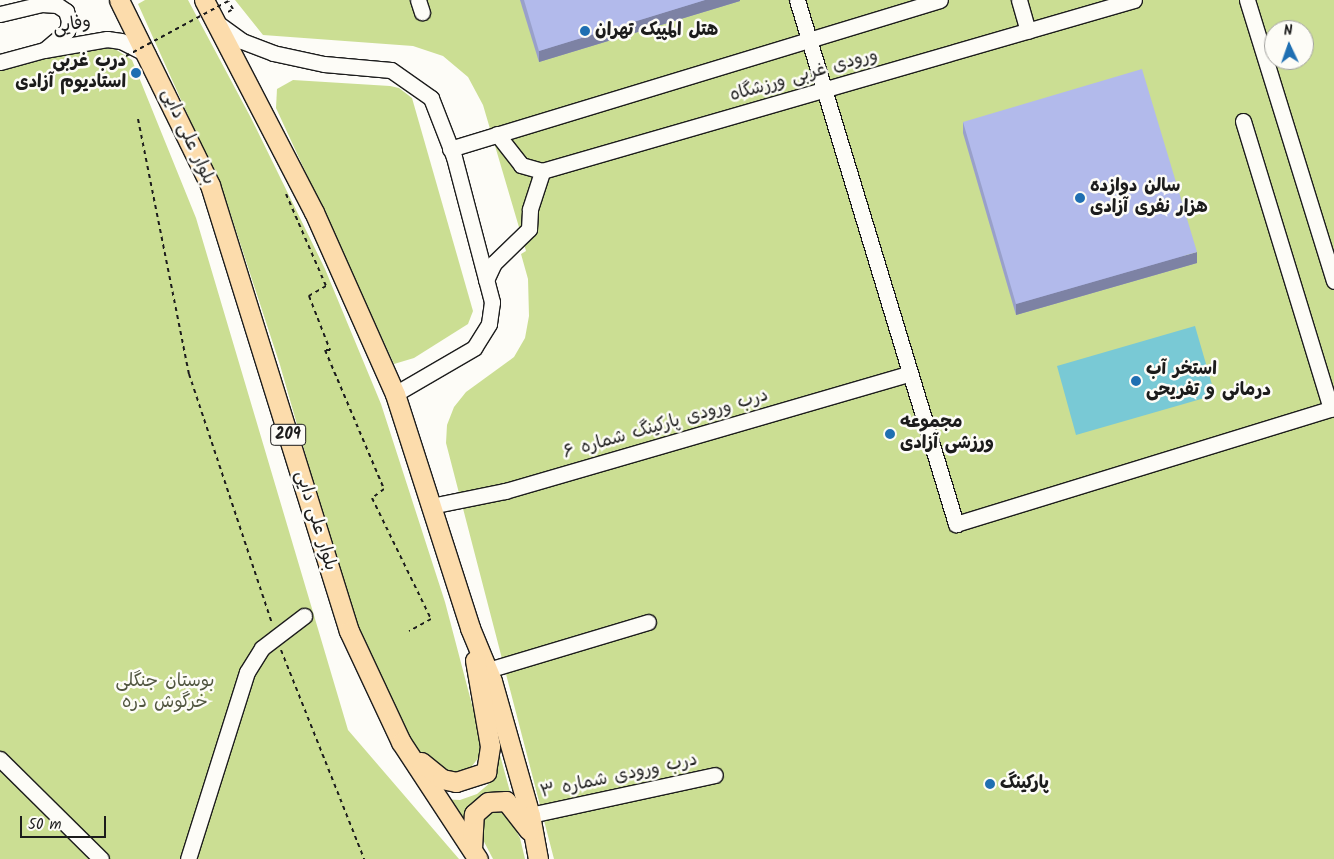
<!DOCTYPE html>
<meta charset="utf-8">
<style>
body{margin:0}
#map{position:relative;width:1334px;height:859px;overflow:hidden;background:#fdfcf7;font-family:Kalam,"Playpen Sans Arabic",sans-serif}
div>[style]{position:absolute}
.green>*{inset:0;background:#cbde93}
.water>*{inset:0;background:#79c9d5}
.path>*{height:2px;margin-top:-1px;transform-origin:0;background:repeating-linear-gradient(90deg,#1c1c1c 0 4px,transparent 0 8px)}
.roads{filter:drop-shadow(1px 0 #1c1c1c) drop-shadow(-1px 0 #1c1c1c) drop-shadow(0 1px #1c1c1c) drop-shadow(0 -1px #1c1c1c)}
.minor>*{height:15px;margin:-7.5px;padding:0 7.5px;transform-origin:7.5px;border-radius:7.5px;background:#fdfcf7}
.major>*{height:19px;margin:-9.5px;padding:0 9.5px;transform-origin:9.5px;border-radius:9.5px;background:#fcdcac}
.path-bridge>*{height:2px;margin-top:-1px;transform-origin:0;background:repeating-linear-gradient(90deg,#1c1c1c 0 4px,transparent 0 8px)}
.wall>*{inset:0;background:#99a0ca}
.shaded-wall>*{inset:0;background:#7d82a4}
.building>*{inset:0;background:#b2baeb}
.dots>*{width:14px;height:14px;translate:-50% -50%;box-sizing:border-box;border:2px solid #fdfcf7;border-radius:50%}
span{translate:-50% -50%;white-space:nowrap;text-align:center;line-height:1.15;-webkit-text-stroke:5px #fdfcf7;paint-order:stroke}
.shield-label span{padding:1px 4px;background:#fdfcf7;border:1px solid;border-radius:4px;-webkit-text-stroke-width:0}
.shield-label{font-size:16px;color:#1c1c1c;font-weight:700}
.street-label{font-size:18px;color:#1c1c1c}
.poi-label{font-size:18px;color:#1c1c1c;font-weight:700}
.left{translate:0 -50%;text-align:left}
.right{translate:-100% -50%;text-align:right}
.park-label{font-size:18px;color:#515640}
.north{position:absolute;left:1264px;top:20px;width:50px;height:50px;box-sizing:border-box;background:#fdfcf7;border:1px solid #a3a29f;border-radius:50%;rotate:357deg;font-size:14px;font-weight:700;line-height:20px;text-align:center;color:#1c1c1c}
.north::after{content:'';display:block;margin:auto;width:18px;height:22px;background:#1f6fb2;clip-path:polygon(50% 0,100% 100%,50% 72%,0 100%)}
.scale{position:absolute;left:20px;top:816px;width:86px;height:22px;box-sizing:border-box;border:2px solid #1c1c1c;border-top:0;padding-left:6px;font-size:15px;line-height:18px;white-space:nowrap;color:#1c1c1c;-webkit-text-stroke:4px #fdfcf7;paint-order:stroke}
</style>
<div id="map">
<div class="green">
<i style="clip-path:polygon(145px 0,188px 0,251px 118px,325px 269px,381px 404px,445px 602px,481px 739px,479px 757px,469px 770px,454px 773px,431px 763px,410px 743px,375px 673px,342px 582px,280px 365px,226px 200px,138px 4px)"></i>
<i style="clip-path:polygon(evenodd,235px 0,1334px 0,1334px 859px,554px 859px,446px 443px,447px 425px,454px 407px,466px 392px,514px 357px,525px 338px,529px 316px,528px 279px,521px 254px,526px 251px,483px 105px,468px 77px,443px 56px,413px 46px,263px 35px,235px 0,1274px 30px,1304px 30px,1304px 60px,1274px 60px,1274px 30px)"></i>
<i style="clip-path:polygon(86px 49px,115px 49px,132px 60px,196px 218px,348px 730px,459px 859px,0 859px,0 70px)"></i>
<i style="clip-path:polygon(293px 80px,390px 86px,399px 88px,412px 98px,473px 311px,468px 324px,414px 358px,394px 364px,276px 108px,277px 89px)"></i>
<i style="clip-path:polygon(497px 744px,512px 799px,504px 796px,466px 829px,440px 799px,460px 800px,477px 794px,491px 782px,497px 770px)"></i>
<i style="clip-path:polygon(492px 813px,503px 813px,510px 820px,520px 838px,525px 859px,493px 859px,480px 834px,482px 820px)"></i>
</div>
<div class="water">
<i style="clip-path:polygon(1195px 326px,1215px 395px,1076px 435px,1057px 366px)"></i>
</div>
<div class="path">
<i style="left:228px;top:12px;width:6px;rotate:-31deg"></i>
<i style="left:233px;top:9px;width:9px;rotate:-122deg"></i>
<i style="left:138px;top:119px;width:260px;rotate:78.7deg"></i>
<i style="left:189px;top:374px;width:263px;rotate:71.6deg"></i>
<i style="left:286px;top:194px;width:100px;rotate:66.5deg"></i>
<i style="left:326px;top:286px;width:20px;rotate:150deg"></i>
<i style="left:309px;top:296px;width:58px;rotate:68.7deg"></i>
<i style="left:330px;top:350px;width:5px;rotate:180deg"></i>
<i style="left:325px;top:350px;width:151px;rotate:67deg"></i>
<i style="left:384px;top:489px;width:15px;rotate:143deg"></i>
<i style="left:372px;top:498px;width:135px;rotate:64deg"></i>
<i style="left:431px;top:619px;width:25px;rotate:151deg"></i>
<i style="left:281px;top:650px;width:225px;rotate:68.3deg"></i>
</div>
<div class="roads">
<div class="minor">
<i style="left:418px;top:0;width:13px;rotate:72deg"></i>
<i style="left:797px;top:0;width:548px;rotate:73.12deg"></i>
<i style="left:956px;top:524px;width:395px;rotate:-17.1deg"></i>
<i style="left:1019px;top:0;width:32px;rotate:74deg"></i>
<i style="left:1247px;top:0;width:294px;rotate:72.8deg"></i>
<i style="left:0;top:14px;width:43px;rotate:-13.4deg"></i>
<i style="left:42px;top:4px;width:15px;rotate:4deg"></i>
<i style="left:57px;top:5px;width:11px;rotate:34deg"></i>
<i style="left:66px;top:11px;width:10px;rotate:73deg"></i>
<i style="left:69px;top:21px;width:10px;rotate:101deg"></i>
<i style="left:67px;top:31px;width:26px;rotate:140deg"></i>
<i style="left:216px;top:22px;width:32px;rotate:36deg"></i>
<i style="left:242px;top:41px;width:33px;rotate:21deg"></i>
<i style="left:273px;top:53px;width:52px;rotate:12.2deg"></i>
<i style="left:324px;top:64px;width:67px;rotate:5.1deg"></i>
<i style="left:391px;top:70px;width:49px;rotate:35deg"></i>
<i style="left:431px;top:98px;width:63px;rotate:68.7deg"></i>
<i style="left:454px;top:157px;width:150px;rotate:75.3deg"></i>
<i style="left:492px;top:302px;width:22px;rotate:98deg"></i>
<i style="left:489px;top:324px;width:28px;rotate:122deg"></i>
<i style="left:474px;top:348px;width:91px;rotate:149.8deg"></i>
<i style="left:0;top:62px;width:46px;rotate:-15.3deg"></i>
<i style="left:44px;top:50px;width:64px;rotate:-9.9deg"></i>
<i style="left:107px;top:39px;width:14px;rotate:8deg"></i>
<i style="left:121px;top:41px;width:30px;rotate:27deg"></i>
<i style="left:1243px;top:121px;width:301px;rotate:73deg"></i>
<i style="left:497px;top:134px;width:39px;rotate:52deg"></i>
<i style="left:521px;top:165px;width:22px;rotate:16deg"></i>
<i style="left:542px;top:171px;width:616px;rotate:-16.11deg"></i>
<i style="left:450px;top:149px;width:512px;rotate:-16.91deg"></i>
<i style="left:486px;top:280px;width:19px;rotate:-65deg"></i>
<i style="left:494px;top:263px;width:49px;rotate:-44.2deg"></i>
<i style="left:529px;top:229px;width:20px;rotate:-87deg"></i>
<i style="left:530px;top:209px;width:40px;rotate:-72deg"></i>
<i style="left:431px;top:506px;width:76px;rotate:-11.5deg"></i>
<i style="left:505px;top:491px;width:421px;rotate:-16.2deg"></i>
<i style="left:488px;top:670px;width:167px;rotate:-16.7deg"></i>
<i style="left:0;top:759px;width:142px;rotate:44.7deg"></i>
<i style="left:530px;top:815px;width:189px;rotate:-12.2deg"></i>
<i style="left:188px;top:859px;width:196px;rotate:-72.5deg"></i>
<i style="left:247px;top:672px;width:28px;rotate:-58deg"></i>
<i style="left:262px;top:648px;width:53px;rotate:-37.3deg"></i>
</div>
<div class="major">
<i style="left:119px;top:0;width:206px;rotate:63.8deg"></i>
<i style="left:210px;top:185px;width:467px;rotate:72.7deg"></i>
<i style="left:349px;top:631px;width:123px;rotate:64.9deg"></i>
<i style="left:401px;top:742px;width:140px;rotate:56.7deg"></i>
<i style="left:204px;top:0;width:239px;rotate:62.6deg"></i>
<i style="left:314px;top:212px;width:199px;rotate:66deg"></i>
<i style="left:395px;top:394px;width:246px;rotate:72.2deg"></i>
<i style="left:470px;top:628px;width:57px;rotate:67.5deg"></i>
<i style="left:492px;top:681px;width:139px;rotate:74.2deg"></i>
<i style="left:530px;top:815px;width:45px;rotate:79.7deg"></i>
<i style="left:421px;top:762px;width:27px;rotate:39deg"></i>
<i style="left:442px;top:779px;width:14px;rotate:12deg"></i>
<i style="left:456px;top:782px;width:32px;rotate:-18deg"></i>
<i style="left:486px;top:772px;width:26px;rotate:-81deg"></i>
<i style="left:490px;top:746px;width:87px;rotate:-99.9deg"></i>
<i style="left:472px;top:849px;width:35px;rotate:-87deg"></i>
<i style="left:474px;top:814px;width:18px;rotate:-41deg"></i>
<i style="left:488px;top:802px;width:18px;rotate:-3deg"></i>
<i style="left:506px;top:801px;width:37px;rotate:52deg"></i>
</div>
</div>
<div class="path-bridge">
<i style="left:126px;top:56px;width:116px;rotate:-28.3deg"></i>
</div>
<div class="wall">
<i style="clip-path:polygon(520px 0,740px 0,740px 1px,539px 62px)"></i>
<i style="clip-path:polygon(963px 122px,1197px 263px,1016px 315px,963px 133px)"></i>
</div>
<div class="shaded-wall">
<i style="clip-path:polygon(705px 0,740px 0,740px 1px,539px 62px,539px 51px)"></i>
<i style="clip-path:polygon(1197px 252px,1197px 263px,1016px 315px,1016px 304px)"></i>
</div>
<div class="building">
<i style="clip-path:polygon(524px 0,705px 0,539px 51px)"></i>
<i style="clip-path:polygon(1142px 69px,1197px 252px,1016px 304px,963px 122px)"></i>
</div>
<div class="dots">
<i style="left:585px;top:31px;background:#1f6fb2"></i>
<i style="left:136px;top:73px;background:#1f6fb2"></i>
<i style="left:1080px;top:198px;background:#1f6fb2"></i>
<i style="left:1136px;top:381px;background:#1f6fb2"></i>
<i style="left:890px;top:434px;background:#1f6fb2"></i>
<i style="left:990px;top:784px;background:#1f6fb2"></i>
</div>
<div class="shield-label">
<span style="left:288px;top:435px">209</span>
</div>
<div class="street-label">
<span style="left:72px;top:26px;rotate:-10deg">وفایی</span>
<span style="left:804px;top:76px;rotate:-16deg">ورودی غربی ورزشگاه</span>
<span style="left:187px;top:137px;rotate:65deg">بلوار علی دایی</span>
<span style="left:666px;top:425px;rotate:-16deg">درب ورودی پارکینگ شماره ۶</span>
<span style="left:315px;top:521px;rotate:73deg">بلوار علی دایی</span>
<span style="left:619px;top:777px;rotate:-12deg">درب ورودی شماره ۳</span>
</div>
<div class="poi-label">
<span class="left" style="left:595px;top:31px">هتل المپیک تهران</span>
<span class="right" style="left:126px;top:73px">درب غربی<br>استادیوم آزادی</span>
<span class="left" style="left:1090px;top:198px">سالن دوازده<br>هزار نفری آزادی</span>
<span class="left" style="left:1146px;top:381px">استخر آب<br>درمانی و تفریحی</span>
<span class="left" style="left:900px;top:434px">مجموعه<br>ورزشی آزادی</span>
<span class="left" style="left:1000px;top:784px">پارکینگ</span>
</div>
<div class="park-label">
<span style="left:165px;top:693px">بوستان جنگلی<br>خرگوش دره</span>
</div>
<div class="north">N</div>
<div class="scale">50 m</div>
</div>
